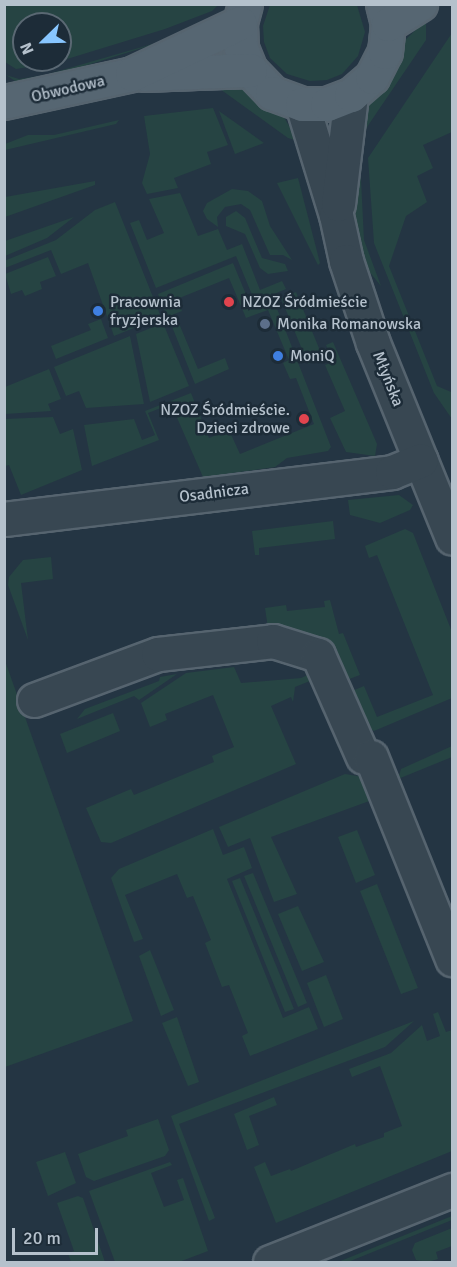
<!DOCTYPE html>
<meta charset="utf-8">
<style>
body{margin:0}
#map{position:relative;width:457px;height:1267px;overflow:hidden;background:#243543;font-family:Signika,sans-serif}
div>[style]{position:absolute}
.green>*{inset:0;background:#264443}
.roads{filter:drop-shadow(2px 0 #56646f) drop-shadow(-2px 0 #56646f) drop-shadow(0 2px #56646f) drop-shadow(0 -2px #56646f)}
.minor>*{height:33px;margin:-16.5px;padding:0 16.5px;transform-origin:16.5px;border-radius:16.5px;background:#384752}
.major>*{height:33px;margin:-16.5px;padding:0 16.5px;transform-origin:16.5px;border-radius:16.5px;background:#566672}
.dots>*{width:16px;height:16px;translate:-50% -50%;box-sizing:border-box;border:3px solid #1d2c38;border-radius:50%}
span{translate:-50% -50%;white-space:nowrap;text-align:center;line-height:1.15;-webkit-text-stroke:5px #1d2c38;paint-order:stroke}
.street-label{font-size:16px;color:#b5c1cc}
.poi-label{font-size:16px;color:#b5c1cc}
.left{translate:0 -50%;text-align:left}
.right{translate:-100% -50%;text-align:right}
.frame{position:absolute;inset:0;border:6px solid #b5c1cc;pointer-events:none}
.north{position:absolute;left:12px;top:12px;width:60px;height:60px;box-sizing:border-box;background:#1d2c38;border:2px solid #5a6873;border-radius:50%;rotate:247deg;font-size:16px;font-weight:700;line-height:24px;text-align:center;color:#b5c1cc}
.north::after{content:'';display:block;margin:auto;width:21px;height:27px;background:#88c6ff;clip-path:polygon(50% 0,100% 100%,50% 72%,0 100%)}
.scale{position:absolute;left:12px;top:1228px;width:86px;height:27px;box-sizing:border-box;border:3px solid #b5c1cc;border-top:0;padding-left:8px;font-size:18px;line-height:21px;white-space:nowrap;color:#b5c1cc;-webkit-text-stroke:4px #1d2c38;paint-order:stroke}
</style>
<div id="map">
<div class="green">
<i style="clip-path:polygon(evenodd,4px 5px,5px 4px,218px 5px,212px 11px,165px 29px,54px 63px,16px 69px,5px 62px,4px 5px,24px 24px,60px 24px,60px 60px,24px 60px,24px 24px)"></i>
<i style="clip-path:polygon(270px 5px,357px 5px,365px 32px,358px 56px,342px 74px,327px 80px,310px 81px,287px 74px,270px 58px,264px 42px,263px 26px)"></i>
<i style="clip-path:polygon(426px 20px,426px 40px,365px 130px,354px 133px,356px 119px,402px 43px)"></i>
<i style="clip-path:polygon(452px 33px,452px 132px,423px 145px,433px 168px,417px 176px,427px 202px,406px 216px,389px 266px,437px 386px,451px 392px,452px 419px,434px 393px,374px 243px,368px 158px)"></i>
<i style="clip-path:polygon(187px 34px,49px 77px,18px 83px,6px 75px,19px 79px,45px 75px)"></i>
<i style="clip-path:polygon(218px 83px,241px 86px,282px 114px,298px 141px,288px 138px,220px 89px)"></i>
<i style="clip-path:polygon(213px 108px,228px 145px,207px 152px,211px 164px,174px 178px,178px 188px,147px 194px,142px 183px,150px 154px,144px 116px)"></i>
<i style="clip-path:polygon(219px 111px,264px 143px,235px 154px)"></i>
<i style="clip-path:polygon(119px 120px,116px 124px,5px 150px,5px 144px,28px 135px,54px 135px)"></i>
<i style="clip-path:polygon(360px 159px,364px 240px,381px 286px,363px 264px,355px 227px,353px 161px)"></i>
<i style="clip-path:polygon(298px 178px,320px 263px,318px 265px,277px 183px)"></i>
<i style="clip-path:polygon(95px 181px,95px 185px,5px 217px,5px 197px)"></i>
<i style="clip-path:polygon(232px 189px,248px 191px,262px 201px,270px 226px,292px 260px,283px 255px,270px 255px,250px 210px,241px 204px,225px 207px,217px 217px,218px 227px,207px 219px,203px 211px,207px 203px)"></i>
<i style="clip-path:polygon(180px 193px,198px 236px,218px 229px,227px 250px,242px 244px,260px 290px,282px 281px,286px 289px,255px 302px,236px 256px,156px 288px,130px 223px,139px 220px,147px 240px,164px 233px,149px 199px)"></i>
<i style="clip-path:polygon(115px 202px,161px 317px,114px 336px,88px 263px,61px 274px,51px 250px,5px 268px,4px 261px,56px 240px,95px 210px)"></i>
<i style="clip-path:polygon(236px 211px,245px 218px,262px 258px,285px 264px,288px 271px,268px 274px,260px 268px,245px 234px,226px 226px,226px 217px)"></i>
<i style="clip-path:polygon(74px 217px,47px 238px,5px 256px,5px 241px)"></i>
<i style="clip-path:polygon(48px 257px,56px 276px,40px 282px,42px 289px,25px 296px,22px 290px,11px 294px,5px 274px)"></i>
<i style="clip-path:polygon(233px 263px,252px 309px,274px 301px,331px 447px,328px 451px,287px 458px,275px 467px,203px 477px,171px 404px,148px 413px,159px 440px,92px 466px,84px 425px,134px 419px,142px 440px,155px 435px,145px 411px,191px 393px,209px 438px,229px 430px,240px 454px,314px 424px,296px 378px,290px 379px,283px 363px,289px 360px,268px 310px,246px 318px,229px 278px,177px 299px,182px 311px,167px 317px,158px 294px)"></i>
<i style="clip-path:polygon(296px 292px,323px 358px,308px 364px,281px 298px)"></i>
<i style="clip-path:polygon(101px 319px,108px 338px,56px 359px,51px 346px,91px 330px,88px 324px)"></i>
<i style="clip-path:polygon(178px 321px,198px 369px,225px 358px,229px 369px,195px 384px,171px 324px)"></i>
<i style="clip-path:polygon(163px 323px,189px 386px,150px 402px,136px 334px)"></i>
<i style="clip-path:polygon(130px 336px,144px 404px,86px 408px,79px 391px,66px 396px,54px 367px)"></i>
<i style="clip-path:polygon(333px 342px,377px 444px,375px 456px,346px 452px,330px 418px,345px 411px,325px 365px,333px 362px,326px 345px)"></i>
<i style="clip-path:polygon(49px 369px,61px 399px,48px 404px,51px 411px,5px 414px,5px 387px)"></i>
<i style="clip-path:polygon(53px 417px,60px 434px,73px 429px,82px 470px,21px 495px,9px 465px,5px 466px,5px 419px)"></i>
<i style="clip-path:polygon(399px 495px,413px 505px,410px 510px,380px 523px,350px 515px,348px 500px)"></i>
<i style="clip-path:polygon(333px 521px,335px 539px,259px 548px,259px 555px,255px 555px,252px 531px)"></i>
<i style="clip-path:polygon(405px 529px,413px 533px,452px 632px,452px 698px,374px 731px,366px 725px,352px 691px,364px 686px,377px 717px,433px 695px,377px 555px,369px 558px,365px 546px)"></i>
<i style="clip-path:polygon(51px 557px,53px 579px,21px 583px,28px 640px,8px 585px,9px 577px,23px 560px)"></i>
<i style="clip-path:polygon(330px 600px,339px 634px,343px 633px,360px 675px,341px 682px,269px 635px,265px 608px,286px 605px,287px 611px,325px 607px,324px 601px)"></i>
<i style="clip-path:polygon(4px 658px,133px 1021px,5px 1067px,4px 1067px)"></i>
<i style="clip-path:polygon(234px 667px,241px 683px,301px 678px,312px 673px,320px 677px,295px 687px,293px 702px,291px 697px,271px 706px,296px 764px,111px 843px,101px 842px,86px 808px,131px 789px,134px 795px,214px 762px,212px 756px,234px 747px,213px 695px,165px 714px,167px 720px,150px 727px,141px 703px,186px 673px)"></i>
<i style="clip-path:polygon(177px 674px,139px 700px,134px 696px,77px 719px,85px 709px,159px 681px,160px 677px)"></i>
<i style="clip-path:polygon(113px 713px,120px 731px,67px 753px,60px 734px)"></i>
<i style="clip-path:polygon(452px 746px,452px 757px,398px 779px,401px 769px)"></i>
<i style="clip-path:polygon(345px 774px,364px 777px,372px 800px,271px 837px,297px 894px,274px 902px,250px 838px,228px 847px,219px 827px)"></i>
<i style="clip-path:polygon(213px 829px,223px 855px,244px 847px,252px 868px,227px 879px,283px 1018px,309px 1007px,318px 1029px,250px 1056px,242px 1036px,248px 1033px,229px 985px,222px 987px,205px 943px,211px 940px,193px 896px,187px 898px,177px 874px,125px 895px,143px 939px,134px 942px,111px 878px,119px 869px)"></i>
<i style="clip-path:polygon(357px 830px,375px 875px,356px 883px,338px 837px)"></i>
<i style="clip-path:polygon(253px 873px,307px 1003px,298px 1007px,244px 876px)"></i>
<i style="clip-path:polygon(240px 878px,294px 1009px,285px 1012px,232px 881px)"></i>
<i style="clip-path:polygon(377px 884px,418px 988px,401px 994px,360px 891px)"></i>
<i style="clip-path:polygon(298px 906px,324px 962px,302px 971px,278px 914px)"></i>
<i style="clip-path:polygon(150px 950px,174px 1010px,161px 1016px,139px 956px)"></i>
<i style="clip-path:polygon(326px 975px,343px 1019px,324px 1027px,307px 983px)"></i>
<i style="clip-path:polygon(438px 1012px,446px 1032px,452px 1030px,452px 1151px,276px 1223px,254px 1167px,265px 1162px,271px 1176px,290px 1169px,291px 1171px,355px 1144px,356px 1147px,384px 1137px,384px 1133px,402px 1126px,380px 1066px,352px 1077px,349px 1069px,391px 1053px,422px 1025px,427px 1041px,440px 1036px,433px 1014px)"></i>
<i style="clip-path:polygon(177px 1017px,199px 1082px,188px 1086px,162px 1023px)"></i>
<i style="clip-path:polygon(414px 1021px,385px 1047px,179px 1124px,215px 1218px,209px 1221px,171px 1116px)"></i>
<i style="clip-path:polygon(274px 1097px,277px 1105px,249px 1116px,259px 1145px,247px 1150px,234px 1114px)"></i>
<i style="clip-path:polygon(158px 1119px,169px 1150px,165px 1156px,94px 1181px,86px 1177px,78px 1154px,128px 1136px,126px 1130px)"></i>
<i style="clip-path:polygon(65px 1152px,76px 1183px,48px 1196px,36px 1162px)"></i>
<i style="clip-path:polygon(170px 1162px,172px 1165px,151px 1173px,164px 1207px,184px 1200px,177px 1180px,183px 1178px,208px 1251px,179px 1262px,115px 1262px,89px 1191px)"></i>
<i style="clip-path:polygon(78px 1196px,83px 1198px,105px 1262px,71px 1262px,68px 1253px,74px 1251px,57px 1203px)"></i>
<i style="clip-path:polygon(452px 1216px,452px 1220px,348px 1262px,338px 1262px)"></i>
<i style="clip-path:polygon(452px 1228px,452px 1246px,436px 1252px,438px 1259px,428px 1262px,416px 1260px,412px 1250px,415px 1243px)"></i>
</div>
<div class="roads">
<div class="minor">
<i style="left:302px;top:104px;width:116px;rotate:73deg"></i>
<i style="left:336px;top:215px;width:47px;rotate:77.7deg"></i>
<i style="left:346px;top:261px;width:86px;rotate:71.8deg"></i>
<i style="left:373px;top:343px;width:210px;rotate:67.9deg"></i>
<i style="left:338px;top:204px;width:110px;rotate:-83.2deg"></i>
<i style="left:4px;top:519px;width:391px;rotate:-6.9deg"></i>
<i style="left:392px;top:472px;width:31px;rotate:-22deg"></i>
<i style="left:34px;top:700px;width:132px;rotate:-20.4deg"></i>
<i style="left:158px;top:654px;width:116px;rotate:-6.4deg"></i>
<i style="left:273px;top:641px;width:47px;rotate:17.3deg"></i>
<i style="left:318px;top:655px;width:111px;rotate:66.2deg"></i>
<i style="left:371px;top:757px;width:218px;rotate:68.1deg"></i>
<i style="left:270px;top:1262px;width:196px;rotate:-21.6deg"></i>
</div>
<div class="major">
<i style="left:245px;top:4px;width:20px;rotate:105deg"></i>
<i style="left:240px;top:23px;width:25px;rotate:88deg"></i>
<i style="left:241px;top:48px;width:24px;rotate:68deg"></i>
<i style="left:250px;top:70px;width:32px;rotate:46deg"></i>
<i style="left:272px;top:93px;width:32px;rotate:20deg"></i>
<i style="left:302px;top:104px;width:25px"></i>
<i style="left:327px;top:104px;width:26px;rotate:-21deg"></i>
<i style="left:351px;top:95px;width:28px;rotate:-41deg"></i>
<i style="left:372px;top:77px;width:28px;rotate:-63deg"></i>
<i style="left:385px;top:52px;width:28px;rotate:-84deg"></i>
<i style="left:388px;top:24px;width:21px;rotate:-104deg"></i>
<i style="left:388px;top:24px;width:38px;rotate:-32deg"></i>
<i style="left:144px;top:74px;width:106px;rotate:-2.2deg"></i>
<i style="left:4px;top:102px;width:131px;rotate:-12.3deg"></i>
<i style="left:132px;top:74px;width:119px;rotate:-25.3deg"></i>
</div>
</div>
<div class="dots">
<i style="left:229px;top:302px;background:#e0444e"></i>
<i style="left:98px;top:311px;background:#3f7fe0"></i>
<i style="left:265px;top:324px;background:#5c6f8a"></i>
<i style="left:278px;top:356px;background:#3f7fe0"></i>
<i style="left:304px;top:419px;background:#e0444e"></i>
</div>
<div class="street-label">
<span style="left:68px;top:89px;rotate:-13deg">Obwodowa</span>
<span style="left:388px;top:379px;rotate:68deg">Młyńska</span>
<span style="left:214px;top:493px;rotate:-7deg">Osadnicza</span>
</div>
<div class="poi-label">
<span class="left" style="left:110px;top:311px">Pracownia<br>fryzjerska</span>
<span class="left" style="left:242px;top:302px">NZOZ Śródmieście</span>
<span class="left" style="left:277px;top:324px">Monika Romanowska</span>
<span class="left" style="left:290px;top:356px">MoniQ</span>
<span class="right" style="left:290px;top:419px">NZOZ Śródmieście.<br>Dzieci zdrowe</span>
</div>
<div class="frame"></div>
<div class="north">N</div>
<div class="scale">20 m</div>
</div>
